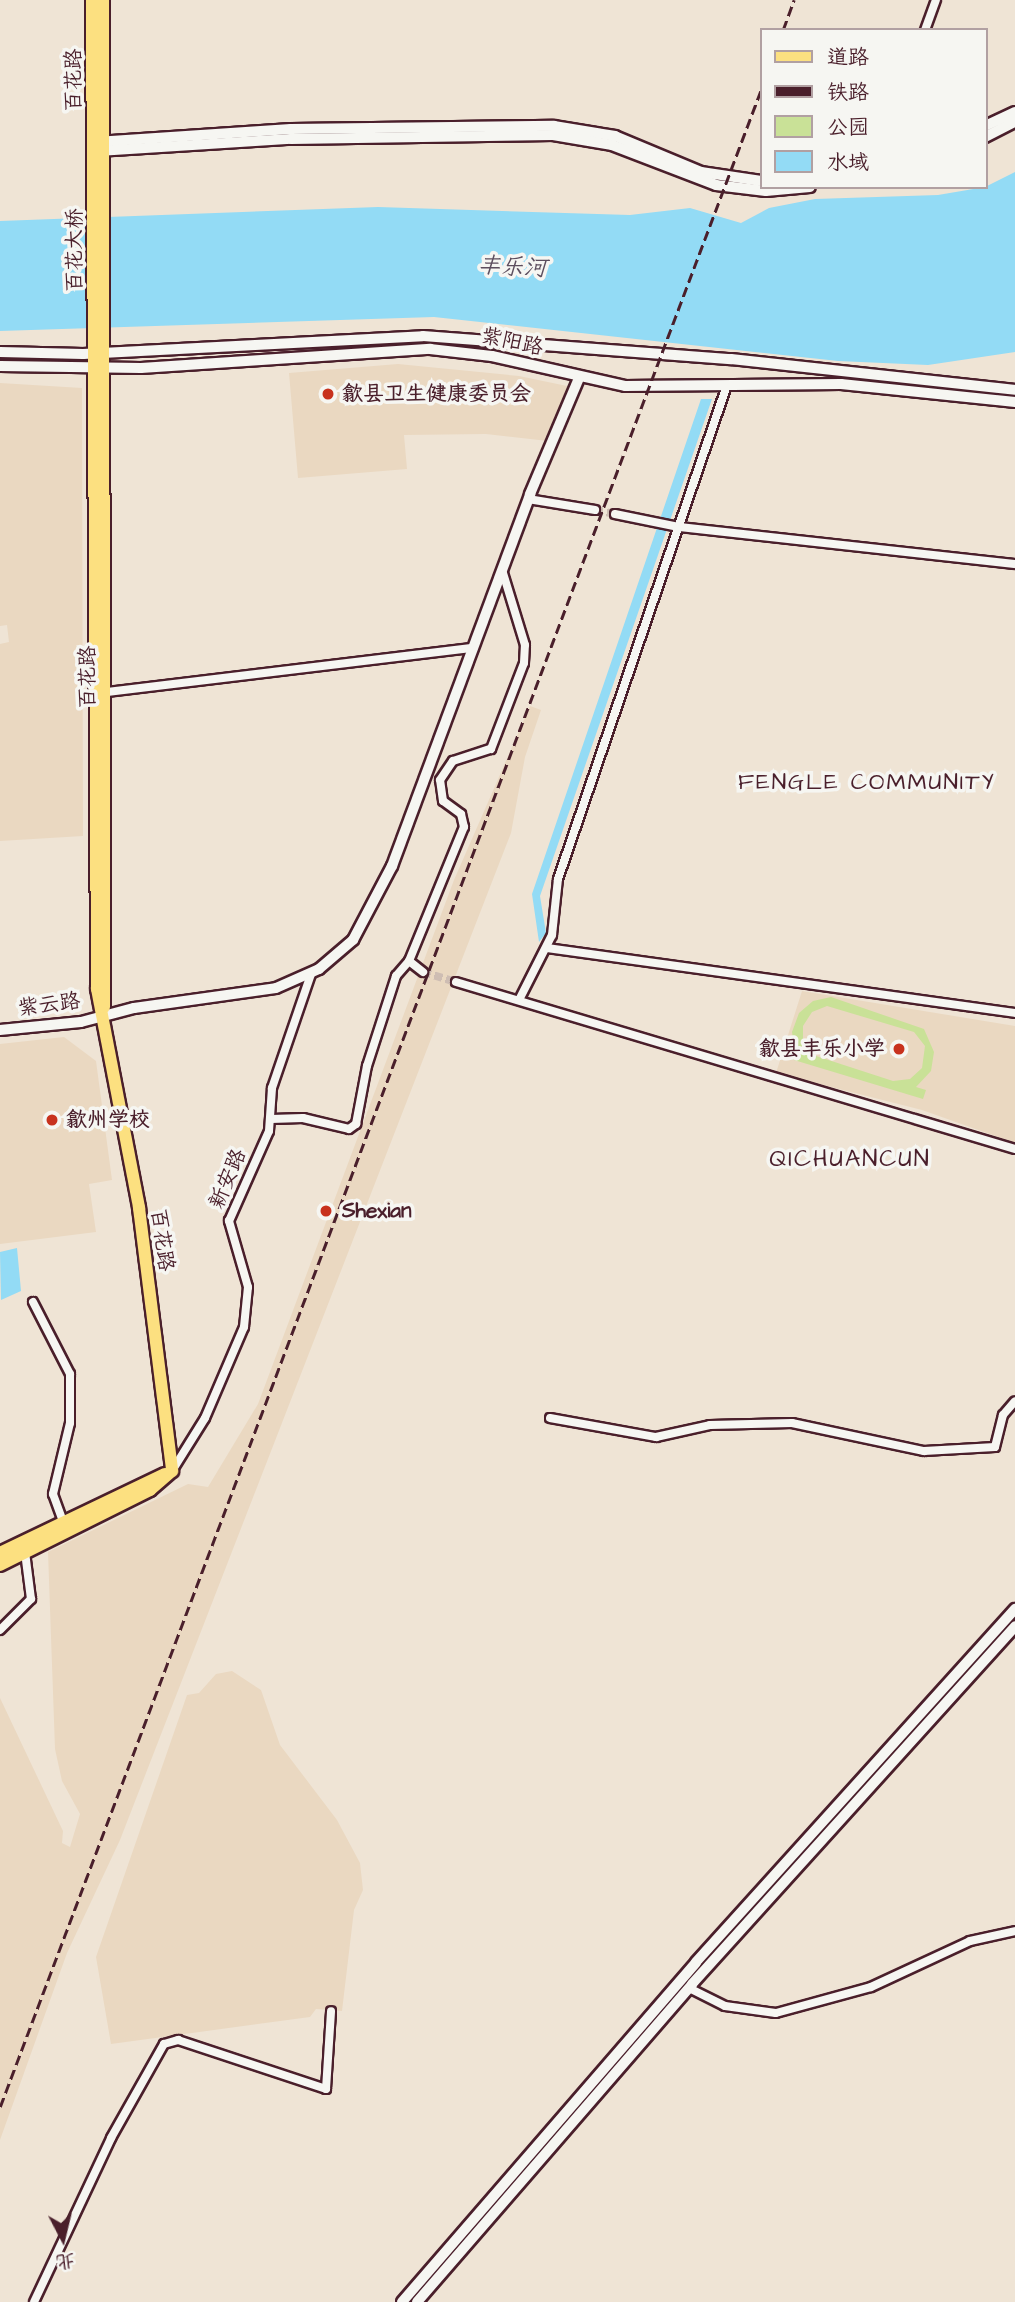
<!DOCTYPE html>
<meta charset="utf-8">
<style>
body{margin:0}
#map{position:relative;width:1015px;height:2302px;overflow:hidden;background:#efe4d5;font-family:"Architects Daughter","LXGW WenKai TC",sans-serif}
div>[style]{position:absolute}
.built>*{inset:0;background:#ead8c1}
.green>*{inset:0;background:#c9e197}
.water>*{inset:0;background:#93dbf5}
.minor-tunnel>*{height:8px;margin-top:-4px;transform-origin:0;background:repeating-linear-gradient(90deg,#cebdb3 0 8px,transparent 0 12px)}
.roads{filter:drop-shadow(2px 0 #4a1f2b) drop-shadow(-2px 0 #4a1f2b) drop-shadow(0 2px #4a1f2b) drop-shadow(0 -2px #4a1f2b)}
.minor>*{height:8px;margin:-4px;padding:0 4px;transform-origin:4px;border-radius:4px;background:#f6f6f2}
.tertiary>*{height:10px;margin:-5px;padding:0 5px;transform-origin:5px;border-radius:5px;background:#f6f6f2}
.secondary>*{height:10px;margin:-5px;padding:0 5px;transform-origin:5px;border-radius:5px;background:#f6f6f2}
.primary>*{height:12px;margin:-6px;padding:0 6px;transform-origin:6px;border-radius:6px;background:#fce080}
.rail>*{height:2.5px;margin-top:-1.25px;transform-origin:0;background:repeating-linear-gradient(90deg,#4a1f2b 0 10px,transparent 0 15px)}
.dots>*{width:19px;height:19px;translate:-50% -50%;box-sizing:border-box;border:4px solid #f6f6f2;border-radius:50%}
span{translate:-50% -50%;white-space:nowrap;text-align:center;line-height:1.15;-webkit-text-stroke:7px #f6f6f2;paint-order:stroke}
.street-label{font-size:21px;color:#4a1f2b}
.poi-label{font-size:21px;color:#4a1f2b;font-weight:700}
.left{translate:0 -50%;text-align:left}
.right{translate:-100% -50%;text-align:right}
.water-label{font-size:23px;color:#5c4e5e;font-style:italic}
.neighbourhood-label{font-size:23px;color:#4a1f2b;letter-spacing:2px}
.quarter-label{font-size:24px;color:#4a1f2b;letter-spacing:2px}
.legend{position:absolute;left:760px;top:28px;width:228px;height:161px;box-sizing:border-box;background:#f6f6f2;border:2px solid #b1a0a2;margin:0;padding:9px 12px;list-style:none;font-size:21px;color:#4a1f2b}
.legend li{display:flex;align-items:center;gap:14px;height:35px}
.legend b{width:35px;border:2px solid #b1a0a2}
.north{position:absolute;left:28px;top:2204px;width:70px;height:70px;-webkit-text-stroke:5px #f6f6f2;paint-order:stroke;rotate:173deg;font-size:19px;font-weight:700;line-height:28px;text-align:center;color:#4a1f2b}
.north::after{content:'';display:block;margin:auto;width:24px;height:32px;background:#4a1f2b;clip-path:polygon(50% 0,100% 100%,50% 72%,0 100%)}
</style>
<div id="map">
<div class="built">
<i style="clip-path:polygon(398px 364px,519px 376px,567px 386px,567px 394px,548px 441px,486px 434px,404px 435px,407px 469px,298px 478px,289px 373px)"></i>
<i style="clip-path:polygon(0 383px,82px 388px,83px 836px,0 841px,0 644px,9px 642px,7px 625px,0 626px)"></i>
<i style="clip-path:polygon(530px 706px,541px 710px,525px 757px,511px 833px,120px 1840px,67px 1953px,0 2140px,0 1698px,63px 1831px,62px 1843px,70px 1847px,80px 1814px,62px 1781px,55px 1749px,48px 1552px,188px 1484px,208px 1487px,258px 1404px,454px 880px)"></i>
<i style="clip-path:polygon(802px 991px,1015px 1026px,1015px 1143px,922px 1110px,776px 1073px)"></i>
<i style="clip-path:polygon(64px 1037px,96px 1061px,112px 1180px,89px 1184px,96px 1232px,0 1244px,0 1044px)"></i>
<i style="clip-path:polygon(232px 1671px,261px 1690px,280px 1745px,337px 1820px,360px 1863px,363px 1890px,354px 1910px,342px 2011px,316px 2009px,310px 2017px,111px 2044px,96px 1957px,187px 1695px,199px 1693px,216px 1674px)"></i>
</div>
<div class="green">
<i style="clip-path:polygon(evenodd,831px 997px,924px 1029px,934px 1052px,931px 1071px,916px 1087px,926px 1090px,923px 1099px,784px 1057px,786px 1048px,795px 1051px,792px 1032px,799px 1013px,813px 1001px,831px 997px,827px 1006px,914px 1032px,925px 1046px,922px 1068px,910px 1079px,893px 1081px,813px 1055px,803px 1042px,803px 1026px,812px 1012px,827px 1006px)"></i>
</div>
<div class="water">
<i style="clip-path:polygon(1015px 172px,1015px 352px,928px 365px,838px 361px,434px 317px,0 331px,0 221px,378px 207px,630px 215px,690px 208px,741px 223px,769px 208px,815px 199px,938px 195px,985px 187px)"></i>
<i style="clip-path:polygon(701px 399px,712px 399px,540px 896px,546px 933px,539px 942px,532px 894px)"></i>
<i style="clip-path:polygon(17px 1248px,21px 1291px,1px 1300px,0 1252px)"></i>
</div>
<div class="minor-tunnel">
<i style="left:595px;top:510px;width:20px;rotate:11deg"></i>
<i style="left:423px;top:972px;width:34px;rotate:17deg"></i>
</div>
<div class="roads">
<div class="minor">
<i style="left:925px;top:30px;width:32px;rotate:-70deg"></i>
<i style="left:528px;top:499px;width:68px;rotate:9.3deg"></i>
<i style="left:615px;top:514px;width:65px;rotate:11.5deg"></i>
<i style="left:679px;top:527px;width:338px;rotate:6.3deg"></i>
<i style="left:107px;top:692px;width:369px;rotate:-6.9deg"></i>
<i style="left:547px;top:948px;width:472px;rotate:7.9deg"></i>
<i style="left:409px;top:961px;width:18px;rotate:38deg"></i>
<i style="left:456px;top:982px;width:583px;rotate:16.63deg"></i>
<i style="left:519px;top:1000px;width:73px;rotate:-63.1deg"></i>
<i style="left:552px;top:935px;width:56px;rotate:-83.9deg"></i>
<i style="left:558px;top:879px;width:519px;rotate:-71.11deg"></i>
<i style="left:271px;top:1119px;width:32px;rotate:-2deg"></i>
<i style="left:303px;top:1118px;width:47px;rotate:13.4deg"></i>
<i style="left:349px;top:1129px;width:9px;rotate:-36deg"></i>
<i style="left:356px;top:1124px;width:59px;rotate:-79.3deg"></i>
<i style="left:367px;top:1066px;width:95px;rotate:-72.1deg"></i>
<i style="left:396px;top:976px;width:20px;rotate:-49deg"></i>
<i style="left:409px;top:961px;width:145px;rotate:-67.7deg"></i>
<i style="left:464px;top:827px;width:13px;rotate:-103deg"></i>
<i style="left:461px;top:814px;width:22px;rotate:-144deg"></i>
<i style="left:443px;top:801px;width:21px;rotate:-98deg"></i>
<i style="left:440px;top:780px;width:23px;rotate:-56deg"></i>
<i style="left:453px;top:761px;width:40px;rotate:-18deg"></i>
<i style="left:491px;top:749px;width:92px;rotate:-69deg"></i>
<i style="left:524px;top:663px;width:18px;rotate:-87deg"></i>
<i style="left:525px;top:645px;width:78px;rotate:-107deg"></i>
<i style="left:33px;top:1302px;width:81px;rotate:62.8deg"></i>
<i style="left:70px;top:1374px;width:49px;rotate:90deg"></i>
<i style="left:70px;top:1423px;width:73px;rotate:103.5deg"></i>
<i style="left:53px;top:1494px;width:29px;rotate:70deg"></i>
<i style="left:550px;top:1418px;width:108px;rotate:10.2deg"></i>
<i style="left:656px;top:1437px;width:55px;rotate:-12.5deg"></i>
<i style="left:710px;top:1425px;width:82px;rotate:-1.4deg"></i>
<i style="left:792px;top:1423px;width:135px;rotate:12deg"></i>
<i style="left:924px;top:1451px;width:71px;rotate:-3.2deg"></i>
<i style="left:995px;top:1447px;width:33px;rotate:-76deg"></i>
<i style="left:1003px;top:1415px;width:18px;rotate:-49deg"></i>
<i style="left:172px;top:1471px;width:62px;rotate:-58.1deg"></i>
<i style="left:205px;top:1418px;width:99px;rotate:-66.8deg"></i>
<i style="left:244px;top:1327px;width:40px;rotate:-84.3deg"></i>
<i style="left:248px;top:1287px;width:69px;rotate:-106.1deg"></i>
<i style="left:229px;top:1221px;width:98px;rotate:-66deg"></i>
<i style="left:269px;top:1131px;width:43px;rotate:-86deg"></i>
<i style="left:272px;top:1088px;width:120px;rotate:-71.1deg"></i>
<i style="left:0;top:1630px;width:44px;rotate:-45deg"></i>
<i style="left:31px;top:1599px;width:47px;rotate:-97.3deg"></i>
<i style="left:689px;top:1988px;width:40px;rotate:26.6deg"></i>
<i style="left:725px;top:2006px;width:51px;rotate:7.8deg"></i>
<i style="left:776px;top:2013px;width:98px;rotate:-15.3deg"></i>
<i style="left:871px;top:1987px;width:109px;rotate:-24.9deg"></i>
<i style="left:970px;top:1941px;width:46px;rotate:-12.5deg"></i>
<i style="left:34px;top:2302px;width:181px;rotate:-64.8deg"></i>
<i style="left:111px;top:2138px;width:108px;rotate:-60.6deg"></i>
<i style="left:164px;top:2044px;width:15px;rotate:-16deg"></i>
<i style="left:178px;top:2040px;width:156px;rotate:18.3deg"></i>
<i style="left:326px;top:2089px;width:78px;rotate:-86.3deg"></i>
</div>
<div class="tertiary">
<i style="left:985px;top:126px;width:33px;rotate:-25deg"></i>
<i style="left:985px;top:137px;width:34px;rotate:-27deg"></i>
<i style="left:96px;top:142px;width:195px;rotate:-3.8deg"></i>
<i style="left:291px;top:129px;width:263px;rotate:-0.7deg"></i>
<i style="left:554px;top:126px;width:62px;rotate:9.3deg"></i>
<i style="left:615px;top:136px;width:93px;rotate:22.7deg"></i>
<i style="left:701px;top:172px;width:61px;rotate:8.5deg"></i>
<i style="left:98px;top:151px;width:193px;rotate:-3.6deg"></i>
<i style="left:291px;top:139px;width:262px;rotate:-0.9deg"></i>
<i style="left:553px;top:135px;width:60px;rotate:9.6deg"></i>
<i style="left:612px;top:145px;width:111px;rotate:21deg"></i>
<i style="left:716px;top:185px;width:50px;rotate:6.8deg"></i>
<i style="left:766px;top:191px;width:44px;rotate:-5.2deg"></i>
<i style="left:0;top:1030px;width:81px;rotate:-5.6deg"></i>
<i style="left:81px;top:1022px;width:55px;rotate:-14.8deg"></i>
<i style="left:134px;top:1008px;width:143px;rotate:-8deg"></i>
<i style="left:276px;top:988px;width:47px;rotate:-23.8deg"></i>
<i style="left:319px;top:969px;width:45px;rotate:-40.5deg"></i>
<i style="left:353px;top:940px;width:84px;rotate:-62.2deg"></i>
<i style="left:392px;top:866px;width:397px;rotate:-69.6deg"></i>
<i style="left:530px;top:494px;width:126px;rotate:-67.1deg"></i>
</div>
<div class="secondary">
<i style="left:0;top:352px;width:83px;rotate:1.4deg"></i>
<i style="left:83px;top:354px;width:340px;rotate:-3deg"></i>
<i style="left:423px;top:336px;width:309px;rotate:4.3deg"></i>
<i style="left:731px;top:359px;width:286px;rotate:6.2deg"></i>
<i style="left:0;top:366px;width:141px;rotate:0.8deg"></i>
<i style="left:141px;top:368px;width:290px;rotate:-3.8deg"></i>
<i style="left:430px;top:349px;width:62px;rotate:6.4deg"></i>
<i style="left:492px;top:356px;width:136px;rotate:12.7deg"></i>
<i style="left:625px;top:386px;width:216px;rotate:-0.5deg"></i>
<i style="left:841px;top:384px;width:175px;rotate:5.9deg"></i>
<i style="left:402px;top:2302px;width:449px;rotate:-49.1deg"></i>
<i style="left:696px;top:1962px;width:476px;rotate:-47.9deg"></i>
<i style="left:417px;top:2302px;width:420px;rotate:-49.1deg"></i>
<i style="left:692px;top:1984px;width:482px;rotate:-47.9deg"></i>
</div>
<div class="primary">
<i style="left:92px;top:0;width:989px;rotate:89.71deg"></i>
<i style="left:97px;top:989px;width:223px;rotate:79.1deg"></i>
<i style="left:139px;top:1208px;width:265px;rotate:82.8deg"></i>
<i style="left:103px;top:0;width:1007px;rotate:89.94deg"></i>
<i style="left:0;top:1553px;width:183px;rotate:-25.6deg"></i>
<i style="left:0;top:1565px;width:168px;rotate:-26.6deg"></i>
<i style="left:150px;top:1490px;width:29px;rotate:-41deg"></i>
</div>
</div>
<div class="rail">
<i style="left:783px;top:30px;width:32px;rotate:-70deg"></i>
<i style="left:0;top:2107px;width:2156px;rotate:-69.33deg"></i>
</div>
<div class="dots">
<i style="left:328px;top:394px;background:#c8321e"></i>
<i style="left:899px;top:1049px;background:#c8321e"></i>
<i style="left:52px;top:1120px;background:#c8321e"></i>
<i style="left:326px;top:1211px;background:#c8321e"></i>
</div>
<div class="street-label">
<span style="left:74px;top:80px;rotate:-90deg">百花路</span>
<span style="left:75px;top:250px;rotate:-90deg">百花大桥</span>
<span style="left:512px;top:342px;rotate:12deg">紫阳路</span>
<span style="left:88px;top:677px;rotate:-90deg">百花路</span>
<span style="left:49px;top:1005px;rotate:-7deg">紫云路</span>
<span style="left:228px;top:1179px;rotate:-67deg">新安路</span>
<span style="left:162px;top:1240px;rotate:82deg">百花路</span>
</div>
<div class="poi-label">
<span class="left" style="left:342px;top:394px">歙县卫生健康委员会</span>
<span class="right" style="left:885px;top:1049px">歙县丰乐小学</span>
<span class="left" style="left:66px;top:1120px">歙州学校</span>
<span class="left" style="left:342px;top:1211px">Shexian</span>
</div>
<div class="water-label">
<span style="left:512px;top:267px;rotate:3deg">丰乐河</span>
</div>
<div class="neighbourhood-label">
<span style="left:867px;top:782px">FENGLE COMMUNITY</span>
</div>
<div class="quarter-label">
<span style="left:850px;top:1160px">QICHUANCUN</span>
</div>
<ul class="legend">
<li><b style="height:9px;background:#fce080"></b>道路</li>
<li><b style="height:9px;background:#4a1f2b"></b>铁路</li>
<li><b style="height:19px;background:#c9e197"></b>公园</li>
<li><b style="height:19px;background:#93dbf5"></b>水域</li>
</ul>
<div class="north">北</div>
</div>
